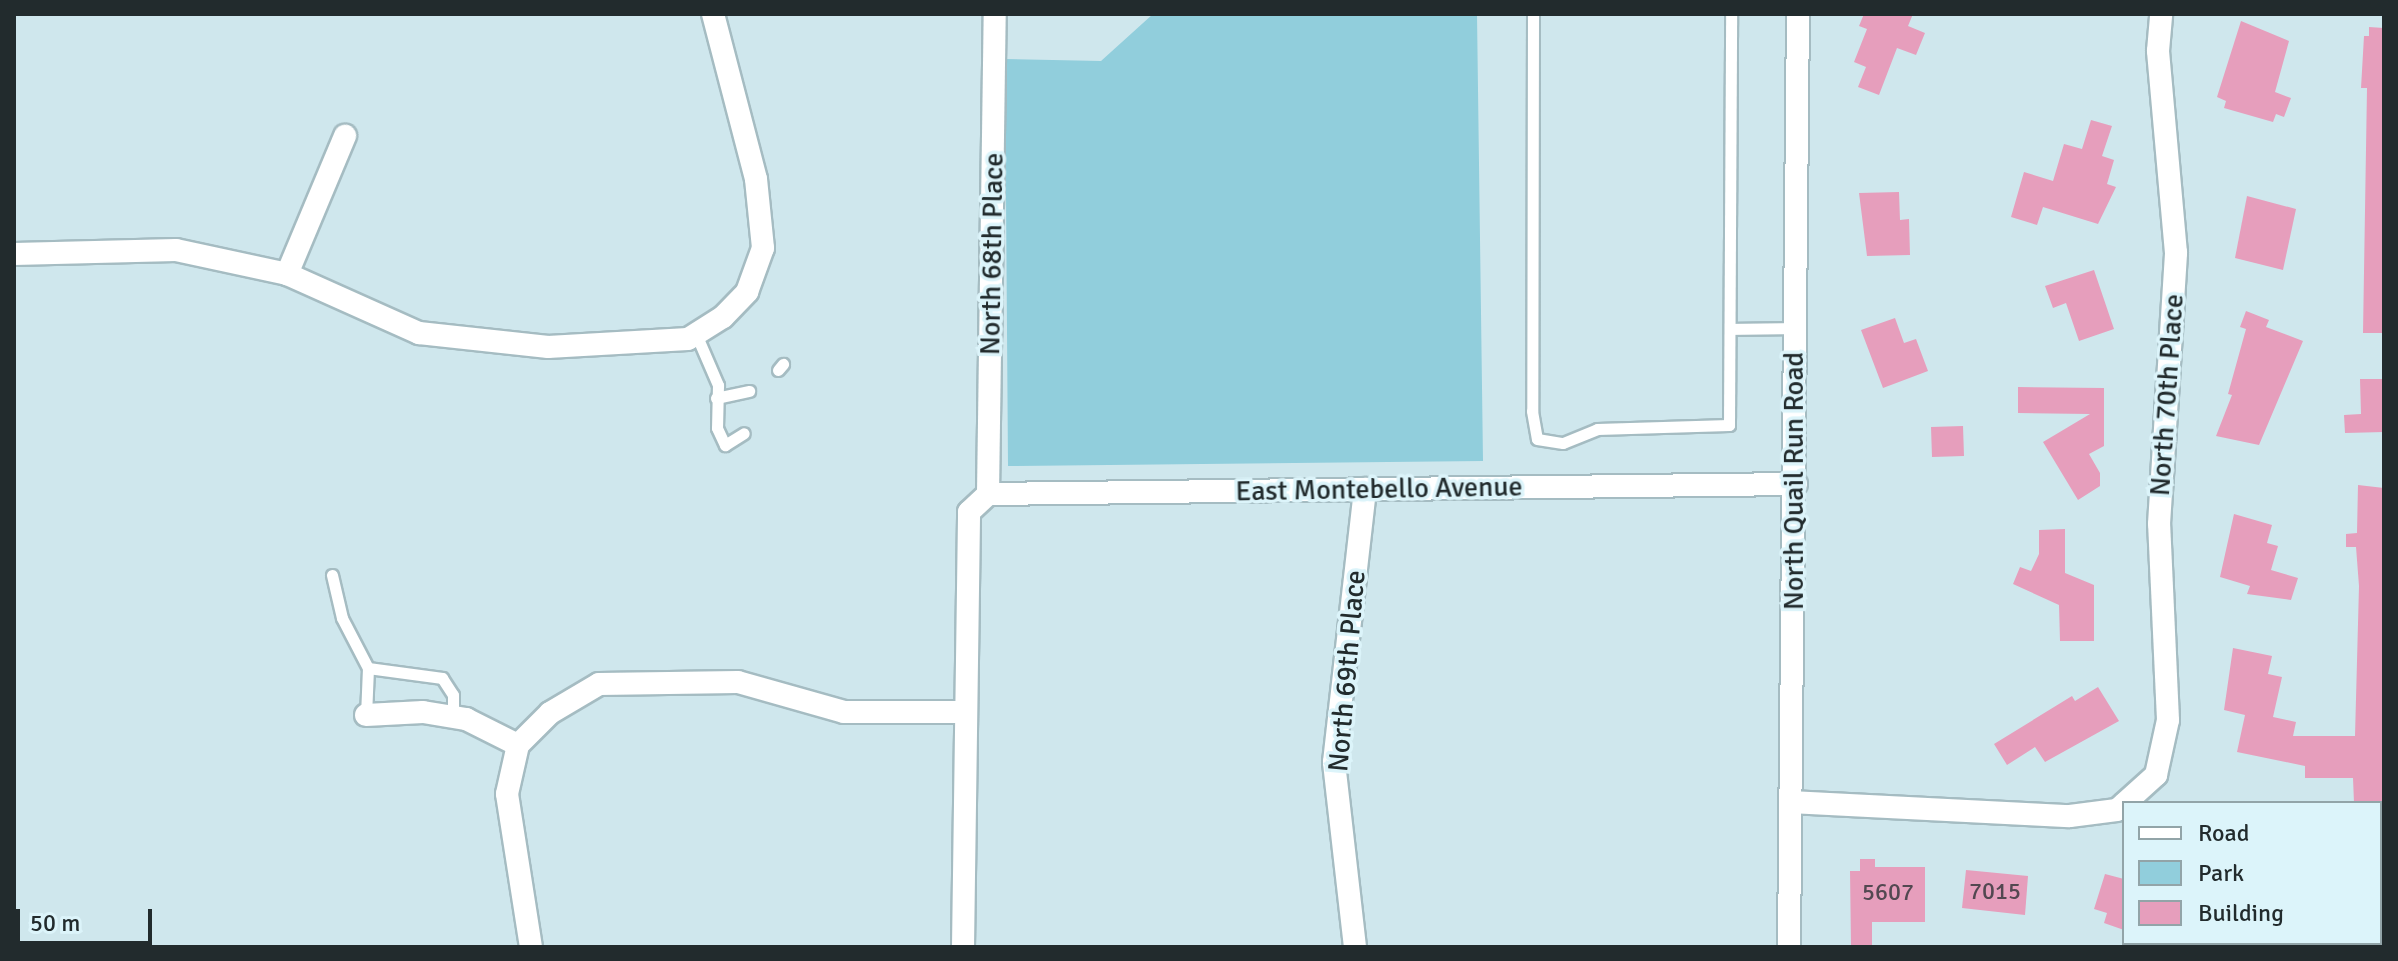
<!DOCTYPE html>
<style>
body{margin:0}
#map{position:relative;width:2398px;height:961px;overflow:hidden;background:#cfe7ed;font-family:Signika,sans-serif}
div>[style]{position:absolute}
.green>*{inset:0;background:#91cedc}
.building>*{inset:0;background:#e69ebc}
.roads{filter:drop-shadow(2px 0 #a5bcc2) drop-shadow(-2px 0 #a5bcc2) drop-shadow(0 2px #a5bcc2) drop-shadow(0 -2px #a5bcc2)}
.lane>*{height:11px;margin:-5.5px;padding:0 5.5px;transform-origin:5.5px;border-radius:5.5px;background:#fff}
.street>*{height:22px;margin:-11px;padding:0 11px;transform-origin:11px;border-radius:11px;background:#fff}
span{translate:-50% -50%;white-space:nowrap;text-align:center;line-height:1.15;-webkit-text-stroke:7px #dcf4fa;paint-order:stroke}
.number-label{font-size:24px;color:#534851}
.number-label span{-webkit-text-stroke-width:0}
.street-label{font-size:28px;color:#222b2d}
.frame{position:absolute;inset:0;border:16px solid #222b2d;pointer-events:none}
.legend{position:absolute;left:2122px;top:801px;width:260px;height:144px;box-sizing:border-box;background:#dcf4fa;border:2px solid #92a4a8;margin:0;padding:10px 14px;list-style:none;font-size:24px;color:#222b2d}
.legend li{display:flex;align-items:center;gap:16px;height:40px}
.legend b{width:40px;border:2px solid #92a4a8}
.scale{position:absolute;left:16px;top:909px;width:136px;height:36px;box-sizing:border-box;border:4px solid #222b2d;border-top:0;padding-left:10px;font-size:24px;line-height:28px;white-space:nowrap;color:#222b2d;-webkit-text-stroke:6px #dcf4fa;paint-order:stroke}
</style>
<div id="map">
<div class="green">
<i style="clip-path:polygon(1153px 14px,1477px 14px,1483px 461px,1008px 466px,1005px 59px,1101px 61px)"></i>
</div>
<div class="building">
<i style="clip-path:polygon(1864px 14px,1913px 14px,1908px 26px,1925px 33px,1916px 55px,1897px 48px,1879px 95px,1858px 87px,1866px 67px,1854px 62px,1867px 29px,1859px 26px)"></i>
<i style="clip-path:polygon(2241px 21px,2289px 41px,2275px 92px,2291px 98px,2284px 117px,2276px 114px,2273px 122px,2224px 108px,2226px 101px,2217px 97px)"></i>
<i style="clip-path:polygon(2369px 27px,2384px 28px,2384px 333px,2363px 333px,2367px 88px,2361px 88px,2364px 36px,2369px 36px)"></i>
<i style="clip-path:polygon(2091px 120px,2112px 126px,2102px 156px,2114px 160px,2107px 184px,2116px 187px,2098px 224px,2043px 207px,2037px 225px,2011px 217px,2024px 172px,2053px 181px,2064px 144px,2082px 149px)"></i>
<i style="clip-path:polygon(1899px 192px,1900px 220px,1909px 219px,1910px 255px,1867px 256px,1859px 193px)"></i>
<i style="clip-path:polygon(2247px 196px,2296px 209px,2283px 270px,2235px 258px)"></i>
<i style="clip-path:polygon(2094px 270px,2114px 329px,2079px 341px,2066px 303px,2053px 308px,2045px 286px)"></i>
<i style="clip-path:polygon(2246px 311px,2269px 320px,2266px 327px,2303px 341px,2259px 445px,2216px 436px,2232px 395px,2228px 394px,2246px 329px,2240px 327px)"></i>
<i style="clip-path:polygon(1895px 318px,1904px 343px,1916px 339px,1928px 371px,1883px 388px,1861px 330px)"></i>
<i style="clip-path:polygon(2360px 379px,2384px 379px,2384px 432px,2345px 433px,2344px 415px,2361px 414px)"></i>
<i style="clip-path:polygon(2018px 387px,2104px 388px,2104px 446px,2089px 454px,2100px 473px,2100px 486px,2078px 500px,2043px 442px,2090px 414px,2018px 413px)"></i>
<i style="clip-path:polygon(1963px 426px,1964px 456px,1932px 457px,1931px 427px)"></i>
<i style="clip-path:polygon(2358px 485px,2384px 488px,2384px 803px,2354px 803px,2353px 778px,2305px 778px,2305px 766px,2237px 752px,2245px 715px,2224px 710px,2233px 648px,2272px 656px,2268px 674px,2282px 677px,2273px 717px,2296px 722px,2293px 736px,2355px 736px,2359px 586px,2356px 547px,2346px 547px,2346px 534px,2357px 533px)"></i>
<i style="clip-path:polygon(2234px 514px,2272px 525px,2267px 543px,2278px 546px,2271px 570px,2298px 578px,2291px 600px,2247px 594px,2250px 586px,2220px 577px)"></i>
<i style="clip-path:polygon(2065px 529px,2065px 573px,2094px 585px,2094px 641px,2060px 641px,2059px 605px,2013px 584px,2020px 567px,2031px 571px,2039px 554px,2039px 530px)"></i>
<i style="clip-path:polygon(2098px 687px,2119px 721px,2045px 762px,2035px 747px,2007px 765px,1994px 744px,2072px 696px,2075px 701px)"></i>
<i style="clip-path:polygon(1860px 859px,1875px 859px,1875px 867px,1925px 867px,1925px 922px,1872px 922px,1872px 947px,1851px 947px,1850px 871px,1860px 871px)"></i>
<i style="clip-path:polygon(1966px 870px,2028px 876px,2025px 915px,1962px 908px)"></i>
<i style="clip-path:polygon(2105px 874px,2124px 879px,2124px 930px,2104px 923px,2107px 913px,2094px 909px)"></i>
</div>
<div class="roads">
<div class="lane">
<i style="left:1533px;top:14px;width:397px;rotate:90.1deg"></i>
<i style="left:1532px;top:411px;width:28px;rotate:80deg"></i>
<i style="left:1537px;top:439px;width:26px;rotate:9deg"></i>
<i style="left:1563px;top:443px;width:37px;rotate:-22deg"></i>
<i style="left:1597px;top:429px;width:132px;rotate:-1.7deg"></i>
<i style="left:1729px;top:425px;width:411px;rotate:-89.7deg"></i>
<i style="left:1730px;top:329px;width:65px;rotate:-0.9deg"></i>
<i style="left:696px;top:334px;width:56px;rotate:66.7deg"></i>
<i style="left:718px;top:385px;width:43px;rotate:91.3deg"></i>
<i style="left:717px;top:428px;width:19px;rotate:65deg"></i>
<i style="left:725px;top:445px;width:22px;rotate:-32deg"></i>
<i style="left:778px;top:370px;width:8px;rotate:-50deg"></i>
<i style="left:716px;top:398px;width:34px;rotate:-12deg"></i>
<i style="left:332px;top:575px;width:44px;rotate:76.9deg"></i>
<i style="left:342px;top:618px;width:56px;rotate:62.5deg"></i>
<i style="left:368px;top:668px;width:47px;rotate:92.4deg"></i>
<i style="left:368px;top:668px;width:75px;rotate:7.7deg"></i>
<i style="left:442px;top:678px;width:20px;rotate:57deg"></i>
<i style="left:453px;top:695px;width:21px;rotate:90deg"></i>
</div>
<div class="street">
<i style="left:14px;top:254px;width:162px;rotate:-1.4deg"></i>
<i style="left:176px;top:250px;width:114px;rotate:12.2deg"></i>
<i style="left:287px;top:274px;width:145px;rotate:24.1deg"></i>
<i style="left:419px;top:333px;width:130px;rotate:6.2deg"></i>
<i style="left:548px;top:347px;width:140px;rotate:-3.3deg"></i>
<i style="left:688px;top:339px;width:41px;rotate:-32.2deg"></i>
<i style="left:723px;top:317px;width:35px;rotate:-46deg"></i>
<i style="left:747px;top:292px;width:47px;rotate:-70deg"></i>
<i style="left:763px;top:248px;width:69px;rotate:-95.8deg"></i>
<i style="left:756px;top:179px;width:171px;rotate:-104.6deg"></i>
<i style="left:287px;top:274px;width:150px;rotate:-67.2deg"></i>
<i style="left:988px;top:494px;width:480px;rotate:-89.2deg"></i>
<i style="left:366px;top:715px;width:57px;rotate:-3deg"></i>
<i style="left:423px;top:712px;width:44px;rotate:9.2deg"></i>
<i style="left:466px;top:719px;width:58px;rotate:26.6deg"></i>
<i style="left:518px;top:745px;width:45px;rotate:-45deg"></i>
<i style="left:550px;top:713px;width:57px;rotate:-30.6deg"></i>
<i style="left:599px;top:684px;width:139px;rotate:-0.8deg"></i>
<i style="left:738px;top:682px;width:110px;rotate:15.8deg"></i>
<i style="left:844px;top:712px;width:120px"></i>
<i style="left:518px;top:745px;width:50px;rotate:102.7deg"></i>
<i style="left:507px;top:794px;width:155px;rotate:81.1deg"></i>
<i style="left:1790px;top:802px;width:280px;rotate:2.9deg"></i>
<i style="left:2070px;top:816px;width:47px;rotate:-7.3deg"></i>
<i style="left:2117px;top:810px;width:9px;rotate:-41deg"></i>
<i style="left:2125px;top:803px;width:42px;rotate:-42.1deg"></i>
<i style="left:2156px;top:775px;width:56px;rotate:-77.7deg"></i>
<i style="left:2168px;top:720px;width:196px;rotate:-92.6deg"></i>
<i style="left:2159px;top:524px;width:272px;rotate:-86.4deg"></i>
<i style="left:2176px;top:253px;width:203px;rotate:-95.1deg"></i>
<i style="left:2158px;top:51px;width:37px;rotate:-85deg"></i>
<i style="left:963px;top:947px;width:435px;rotate:-89.2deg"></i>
<i style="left:969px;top:512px;width:26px;rotate:-43deg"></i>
<i style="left:988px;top:494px;width:808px;rotate:-0.71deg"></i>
<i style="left:1355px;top:947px;width:186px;rotate:-96.5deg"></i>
<i style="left:1334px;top:762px;width:275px;rotate:-83.5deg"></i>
<i style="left:1789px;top:947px;width:933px;rotate:-89.45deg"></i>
</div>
</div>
<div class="number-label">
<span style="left:1995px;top:892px">7015</span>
<span style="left:1888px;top:893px">5607</span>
</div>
<div class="street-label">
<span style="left:992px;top:254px;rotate:-89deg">North 68th Place</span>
<span style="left:2167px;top:395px;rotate:-86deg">North 70th Place</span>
<span style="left:1794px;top:481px;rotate:-90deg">North Quail Run Road</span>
<span style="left:1379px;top:489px;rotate:-1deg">East Montebello Avenue</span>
<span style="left:1347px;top:671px;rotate:-85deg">North 69th Place</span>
</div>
<div class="frame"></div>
<ul class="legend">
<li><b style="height:10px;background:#fff"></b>Road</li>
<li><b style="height:22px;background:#91cedc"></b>Park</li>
<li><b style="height:22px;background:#e69ebc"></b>Building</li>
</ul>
<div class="scale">50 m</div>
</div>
